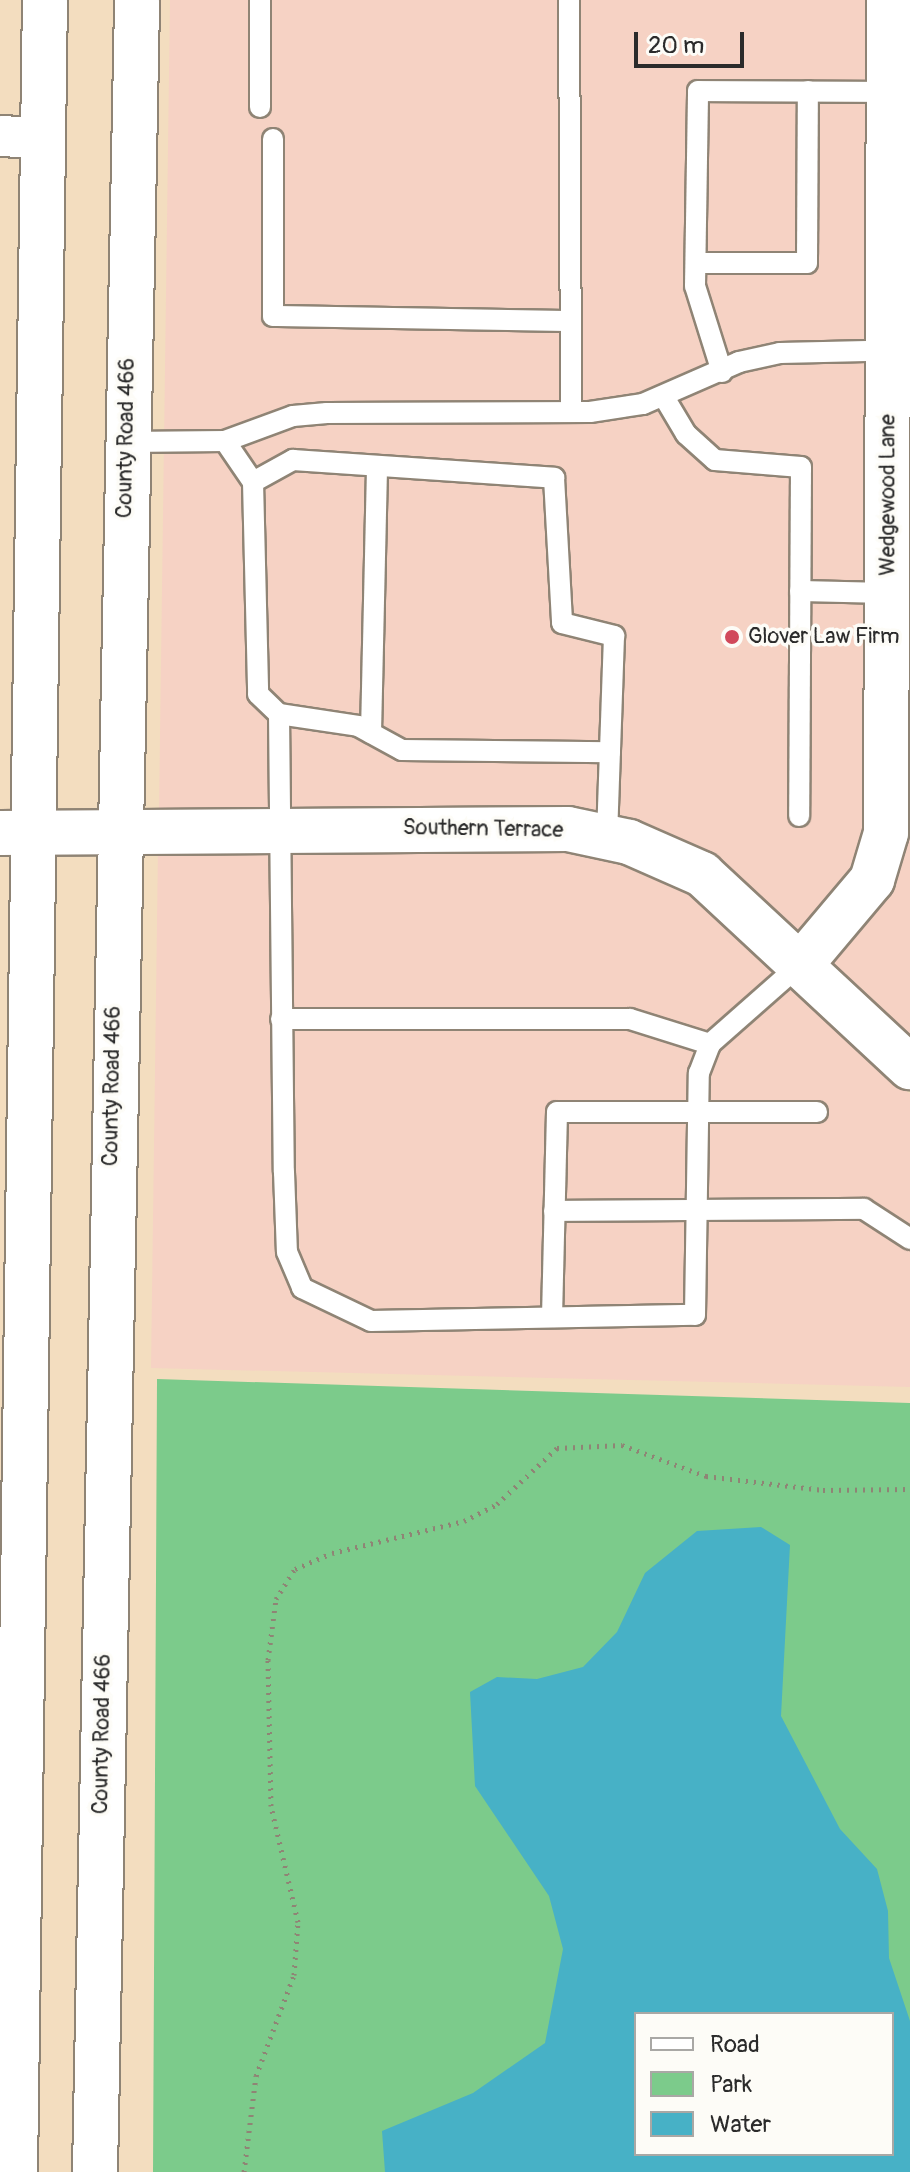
<!DOCTYPE html>
<style>
body{margin:0}
#map{position:relative;width:910px;height:2172px;overflow:hidden;background:#f3ddbf;font-family:Pangolin,sans-serif}
div>[style]{position:absolute}
.built>*{inset:0;background:#f6d2c4}
.green>*{inset:0;background:#7ccb8b}
.water>*{inset:0;background:#47b1c6}
.path>*{height:5px;margin-top:-2.5px;transform-origin:0;background:repeating-linear-gradient(90deg,#8f8475 0 2px,transparent 0 8px)}
.roads{filter:drop-shadow(2px 0 #8f8475) drop-shadow(-2px 0 #8f8475) drop-shadow(0 2px #8f8475) drop-shadow(0 -2px #8f8475)}
.lane>*{height:20px;margin:-10px;padding:0 10px;transform-origin:10px;border-radius:10px;background:#fff}
.street>*{height:40px;margin:-20px;padding:0 20px;transform-origin:20px;border-radius:20px;background:#fff}
.secondary>*{height:44px;margin:-22px;padding:0 22px;transform-origin:22px;border-radius:22px;background:#fff}
.dots>*{width:22px;height:22px;translate:-50% -50%;box-sizing:border-box;border:4px solid #fdfcf7;border-radius:50%}
span{translate:-50% -50%;white-space:nowrap;text-align:center;line-height:1.15;-webkit-text-stroke:7px #fdfcf7;paint-order:stroke}
.street-label{font-size:22px;color:#2b2b2b}
.poi-label{font-size:22px;color:#2b2b2b}
.left{translate:0 -50%;text-align:left}
.legend{position:absolute;left:634px;top:2012px;width:260px;height:144px;box-sizing:border-box;background:#fdfcf7;border:2px solid #a9a8a5;margin:0;padding:10px 14px;list-style:none;font-size:24px;color:#2b2b2b}
.legend li{display:flex;align-items:center;gap:16px;height:40px}
.legend b{width:40px;border:2px solid #a9a8a5}
.scale{position:absolute;left:634px;top:32px;width:110px;height:36px;box-sizing:border-box;border:4px solid #2b2b2b;border-top:0;padding-left:10px;font-size:24px;line-height:28px;white-space:nowrap;color:#2b2b2b;-webkit-text-stroke:6px #fdfcf7;paint-order:stroke}
</style>
<div id="map">
<div class="built">
<i style="clip-path:polygon(170px 0,869px 0,865px 831px,853px 872px,802px 934px,712px 858px,573px 811px,159px 810px)"></i>
<i style="clip-path:polygon(910px 215px,910px 1039px,830px 962px,890px 889px,908px 833px)"></i>
<i style="clip-path:polygon(158px 848px,565px 848px,622px 860px,690px 890px,910px 1094px,910px 1387px,151px 1368px)"></i>
</div>
<div class="green">
<i style="clip-path:polygon(evenodd,157px 1379px,910px 1403px,910px 2172px,153px 2172px,157px 1379px,636px 2014px,892px 2014px,892px 2154px,636px 2154px,636px 2014px)"></i>
</div>
<div class="water">
<i style="clip-path:polygon(evenodd,761px 1527px,790px 1545px,781px 1716px,840px 1829px,877px 1869px,888px 1911px,889px 1958px,910px 2021px,910px 2172px,385px 2172px,382px 2131px,473px 2093px,545px 2043px,563px 1949px,549px 1896px,475px 1786px,470px 1692px,497px 1677px,537px 1679px,583px 1667px,617px 1632px,645px 1573px,697px 1531px,761px 1527px,636px 2014px,892px 2014px,892px 2154px,636px 2154px,636px 2014px)"></i>
</div>
<div class="path">
<i style="left:244px;top:2172px;width:97px;rotate:-82.9deg"></i>
<i style="left:256px;top:2076px;width:108px;rotate:-69.4deg"></i>
<i style="left:294px;top:1975px;width:53px;rotate:-85.7deg"></i>
<i style="left:298px;top:1922px;width:119px;rotate:-103.1deg"></i>
<i style="left:271px;top:1806px;width:146px;rotate:-91.2deg"></i>
<i style="left:268px;top:1660px;width:62px;rotate:-82.5deg"></i>
<i style="left:276px;top:1599px;width:36px;rotate:-58deg"></i>
<i style="left:295px;top:1569px;width:40px;rotate:-23.4deg"></i>
<i style="left:332px;top:1553px;width:136px;rotate:-13.6deg"></i>
<i style="left:464px;top:1521px;width:37px;rotate:-27deg"></i>
<i style="left:497px;top:1504px;width:82px;rotate:-43deg"></i>
<i style="left:557px;top:1448px;width:65px;rotate:-2.6deg"></i>
<i style="left:622px;top:1445px;width:90px;rotate:20.3deg"></i>
<i style="left:706px;top:1476px;width:118px;rotate:6.8deg"></i>
<i style="left:823px;top:1490px;width:87px;rotate:-0.7deg"></i>
</div>
<div class="roads">
<div class="lane">
<i style="left:569px;top:0;width:412px;rotate:89.7deg"></i>
<i style="left:260px;top:107px;width:107px;rotate:-90deg"></i>
<i style="left:273px;top:139px;width:177px;rotate:90deg"></i>
<i style="left:273px;top:316px;width:297px;rotate:1deg"></i>
<i style="left:696px;top:263px;width:111px"></i>
<i style="left:807px;top:263px;width:172px;rotate:-89.7deg"></i>
<i style="left:722px;top:372px;width:90px;rotate:-107.4deg"></i>
<i style="left:695px;top:286px;width:195px;rotate:-89.1deg"></i>
<i style="left:698px;top:91px;width:191px;rotate:0.3deg"></i>
<i style="left:664px;top:397px;width:43px;rotate:59.3deg"></i>
<i style="left:686px;top:434px;width:39px;rotate:42deg"></i>
<i style="left:715px;top:460px;width:86px;rotate:4.7deg"></i>
<i style="left:801px;top:467px;width:349px;rotate:90.3deg"></i>
<i style="left:225px;top:441px;width:50px;rotate:55.7deg"></i>
<i style="left:253px;top:482px;width:212px;rotate:88.6deg"></i>
<i style="left:258px;top:694px;width:29px;rotate:44deg"></i>
<i style="left:279px;top:714px;width:458px;rotate:89.4deg"></i>
<i style="left:284px;top:1172px;width:80px;rotate:87.9deg"></i>
<i style="left:287px;top:1252px;width:39px;rotate:67deg"></i>
<i style="left:302px;top:1288px;width:76px;rotate:25.6deg"></i>
<i style="left:371px;top:1321px;width:324px;rotate:-1.1deg"></i>
<i style="left:695px;top:1315px;width:242px;rotate:-89.1deg"></i>
<i style="left:699px;top:1073px;width:31px;rotate:-69deg"></i>
<i style="left:710px;top:1044px;width:123px;rotate:-41.4deg"></i>
<i style="left:126px;top:442px;width:99px;rotate:-0.6deg"></i>
<i style="left:225px;top:441px;width:72px;rotate:-20.2deg"></i>
<i style="left:293px;top:416px;width:34px;rotate:-5deg"></i>
<i style="left:327px;top:413px;width:263px;rotate:-0.2deg"></i>
<i style="left:590px;top:412px;width:54px;rotate:-8.6deg"></i>
<i style="left:643px;top:404px;width:105px;rotate:-23.6deg"></i>
<i style="left:739px;top:362px;width:42px;rotate:-12.4deg"></i>
<i style="left:780px;top:353px;width:130px;rotate:-1.3deg"></i>
<i style="left:253px;top:482px;width:46px;rotate:-28.8deg"></i>
<i style="left:293px;top:460px;width:262px;rotate:3.9deg"></i>
<i style="left:554px;top:478px;width:145px;rotate:86.8deg"></i>
<i style="left:562px;top:623px;width:54px;rotate:14deg"></i>
<i style="left:614px;top:636px;width:201px;rotate:92deg"></i>
<i style="left:800px;top:591px;width:88px;rotate:1.3deg"></i>
<i style="left:279px;top:714px;width:80px;rotate:8.6deg"></i>
<i style="left:358px;top:726px;width:50px;rotate:28.6deg"></i>
<i style="left:402px;top:750px;width:208px;rotate:0.6deg"></i>
<i style="left:371px;top:733px;width:264px;rotate:-88.7deg"></i>
<i style="left:281px;top:1019px;width:349px"></i>
<i style="left:630px;top:1019px;width:84px;rotate:17.4deg"></i>
<i style="left:554px;top:1211px;width:310px;rotate:-0.4deg"></i>
<i style="left:864px;top:1209px;width:55px;rotate:33.1deg"></i>
<i style="left:552px;top:1317px;width:205px;rotate:-88.6deg"></i>
<i style="left:557px;top:1112px;width:260px"></i>
</div>
<div class="street">
<i style="left:0;top:136px;width:43px;rotate:2.7deg"></i>
</div>
<div class="secondary">
<i style="left:0;top:833px;width:568px;rotate:-0.4deg"></i>
<i style="left:568px;top:829px;width:62px;rotate:12deg"></i>
<i style="left:629px;top:842px;width:80px;rotate:23.7deg"></i>
<i style="left:702px;top:874px;width:284px;rotate:42.9deg"></i>
<i style="left:802px;top:963px;width:109px;rotate:-49.9deg"></i>
<i style="left:872px;top:880px;width:49px;rotate:-73.4deg"></i>
<i style="left:886px;top:833px;width:833px;rotate:-89.79deg"></i>
<i style="left:15px;top:2172px;width:2172px;rotate:-89.21deg"></i>
<i style="left:95px;top:2172px;width:2172px;rotate:-88.89deg"></i>
</div>
</div>
<div class="dots">
<i style="left:732px;top:637px;background:#d1495b"></i>
</div>
<div class="street-label">
<span style="left:126px;top:438px;rotate:-89deg">County Road 466</span>
<span style="left:888px;top:495px;rotate:-90deg">Wedgewood Lane</span>
<span style="left:483px;top:829px;rotate:1deg">Southern Terrace</span>
<span style="left:112px;top:1086px;rotate:-89deg">County Road 466</span>
<span style="left:102px;top:1734px;rotate:-89deg">County Road 466</span>
</div>
<div class="poi-label">
<span class="left" style="left:748px;top:637px">Glover Law Firm</span>
</div>
<ul class="legend">
<li><b style="height:10px;background:#fff"></b>Road</li>
<li><b style="height:22px;background:#7ccb8b"></b>Park</li>
<li><b style="height:22px;background:#47b1c6"></b>Water</li>
</ul>
<div class="scale">20 m</div>
</div>
